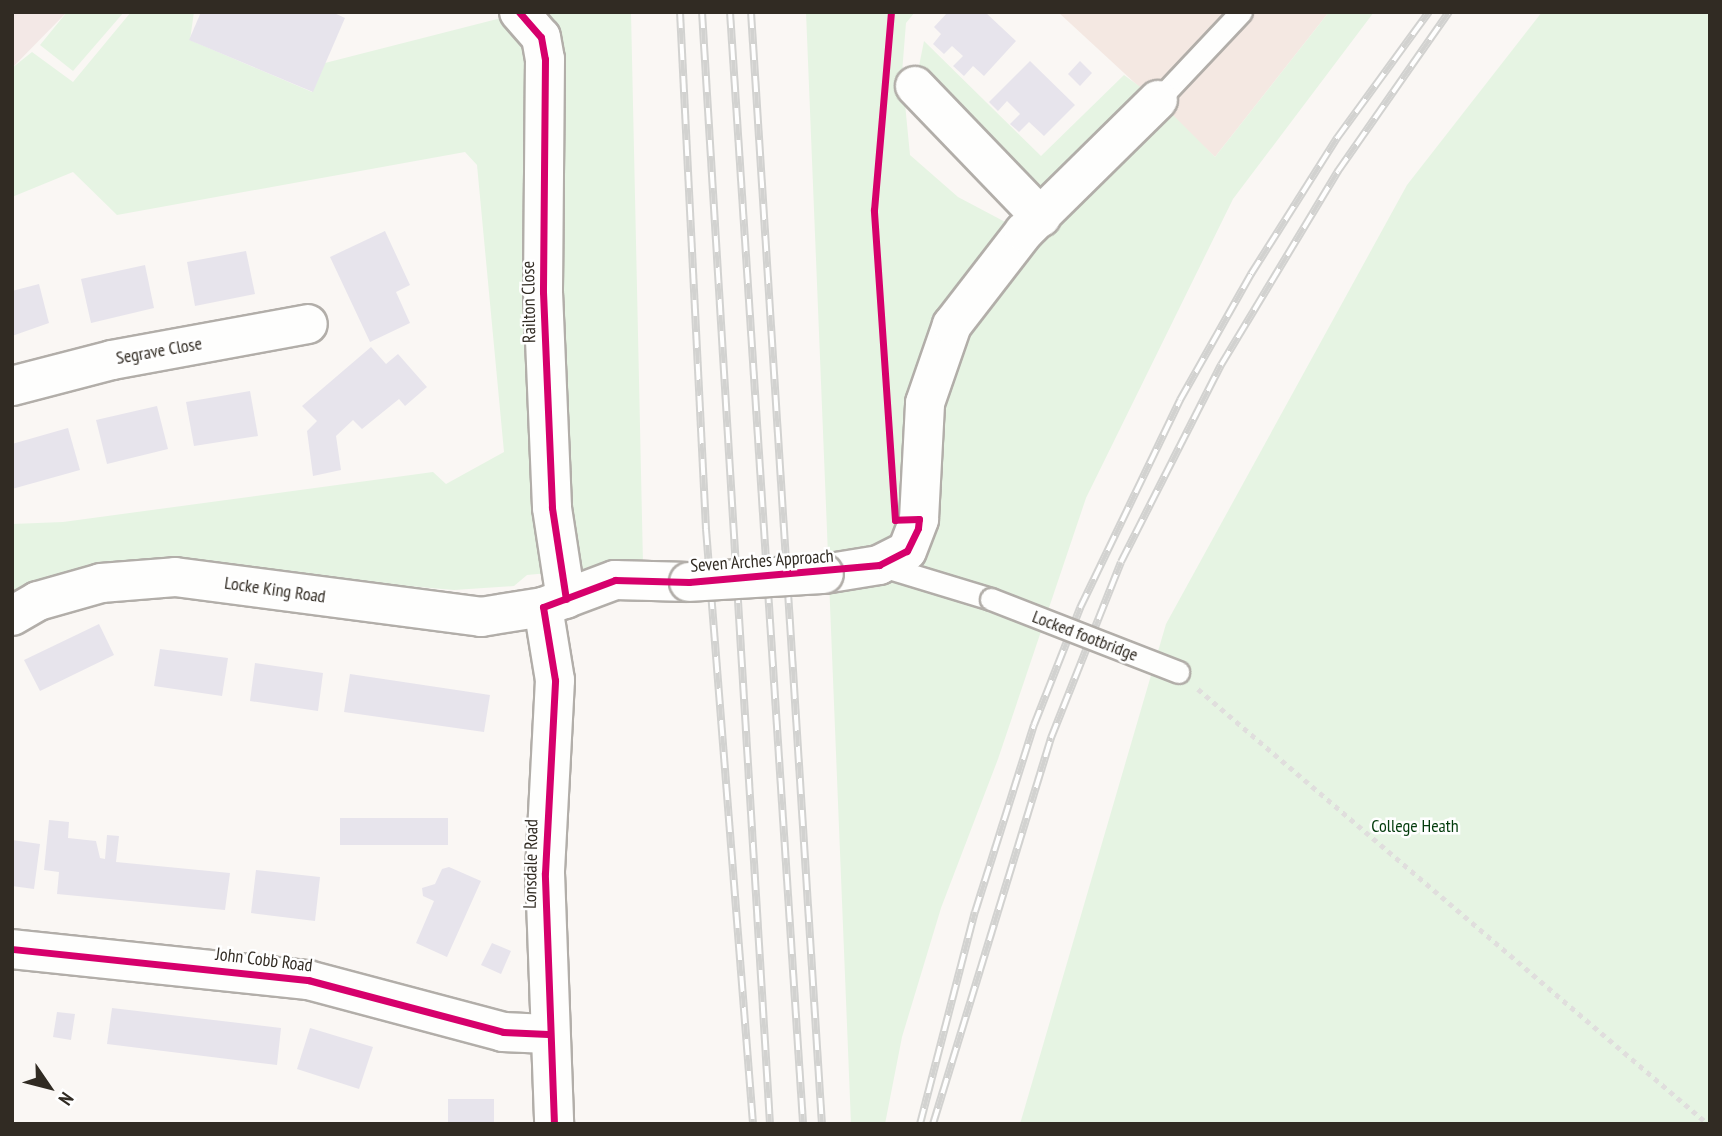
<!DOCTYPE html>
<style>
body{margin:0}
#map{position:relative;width:1722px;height:1136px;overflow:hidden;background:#faf7f4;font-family:"PT Sans Narrow",sans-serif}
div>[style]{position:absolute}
.commercial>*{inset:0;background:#f3e8e6}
.industrial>*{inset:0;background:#f4e8e2}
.green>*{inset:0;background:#e6f4e3}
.building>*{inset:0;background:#e7e4ec}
.path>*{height:4.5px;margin-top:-2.25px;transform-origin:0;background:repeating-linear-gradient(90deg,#e0dedd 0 5px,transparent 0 10px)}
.roads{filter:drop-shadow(2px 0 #b2aea9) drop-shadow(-2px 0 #b2aea9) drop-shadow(0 2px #b2aea9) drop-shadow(0 -2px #b2aea9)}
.lane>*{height:21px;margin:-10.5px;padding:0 10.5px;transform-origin:10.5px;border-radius:10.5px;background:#fefefd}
.street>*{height:38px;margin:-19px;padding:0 19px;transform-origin:19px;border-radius:19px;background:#fefefd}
.rail>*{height:8px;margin-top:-4px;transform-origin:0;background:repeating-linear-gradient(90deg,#fff 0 16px,#d2d2d0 0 32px);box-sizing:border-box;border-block:2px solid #d2d2d0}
.bridges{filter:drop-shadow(2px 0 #b2aea9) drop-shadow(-2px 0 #b2aea9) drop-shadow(0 2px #b2aea9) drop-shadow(0 -2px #b2aea9)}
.lane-bridge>*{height:21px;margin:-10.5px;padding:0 10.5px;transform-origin:10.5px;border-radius:10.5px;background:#fefefd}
.street-bridge>*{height:38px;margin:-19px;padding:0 19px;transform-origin:19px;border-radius:19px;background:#fefefd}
.cycleway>*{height:7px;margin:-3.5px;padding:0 3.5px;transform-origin:3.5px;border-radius:3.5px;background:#d6006c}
span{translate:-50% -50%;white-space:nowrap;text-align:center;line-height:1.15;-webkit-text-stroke:5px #fff;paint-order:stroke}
.street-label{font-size:18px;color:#312b23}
.park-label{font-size:18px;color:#043c0d}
.frame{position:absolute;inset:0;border:14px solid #312b23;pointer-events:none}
.north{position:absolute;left:14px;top:1052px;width:70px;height:70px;-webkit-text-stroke:5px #fff;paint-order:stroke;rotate:125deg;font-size:19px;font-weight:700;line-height:28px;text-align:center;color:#312b23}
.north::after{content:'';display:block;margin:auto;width:24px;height:32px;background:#312b23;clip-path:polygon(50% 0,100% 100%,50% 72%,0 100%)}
</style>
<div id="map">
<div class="commercial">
<i style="clip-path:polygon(12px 12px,67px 12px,12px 68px)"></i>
</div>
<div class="industrial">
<i style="clip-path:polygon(1058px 12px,1329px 12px,1215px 157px)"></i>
</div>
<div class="green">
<i style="clip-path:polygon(67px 12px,124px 12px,73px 71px,40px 45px)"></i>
<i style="clip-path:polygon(131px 12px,194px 12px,190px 40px,312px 92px,325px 63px,525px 12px,631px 12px,643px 564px,527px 575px,514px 586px,454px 590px,198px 568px,111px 571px,12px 593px,12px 524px,63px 522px,433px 472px,446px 484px,504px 452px,477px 165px,465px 152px,117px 215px,73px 172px,12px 197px,12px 68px,32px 52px,73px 82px)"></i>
<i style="clip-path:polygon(806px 12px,915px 12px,906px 23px,902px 73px,910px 155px,958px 197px,1024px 232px,1040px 217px,915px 86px,924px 41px,1041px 156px,1124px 75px,1158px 100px,1215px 157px,1329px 12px,1374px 12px,1233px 199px,1086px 498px,998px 759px,941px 908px,902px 1037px,885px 1124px,851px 1124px)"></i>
<i style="clip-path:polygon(1542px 12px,1710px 12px,1710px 1124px,1020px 1124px,1166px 624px,1407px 185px)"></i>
</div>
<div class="building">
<i style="clip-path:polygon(201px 12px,332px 12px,345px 18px,313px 92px,189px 40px)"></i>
<i style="clip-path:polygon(948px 12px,985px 12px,1016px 41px,984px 76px,973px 66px,964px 76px,953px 66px,963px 56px,952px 46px,944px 54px,933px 44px,941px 34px,934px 27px)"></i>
<i style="clip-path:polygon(1030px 61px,1075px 105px,1044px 136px,1029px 122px,1019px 132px,1010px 124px,1020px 114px,1007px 101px,998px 111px,989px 102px)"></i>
<i style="clip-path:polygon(1080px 61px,1092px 73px,1080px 86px,1068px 74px)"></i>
<i style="clip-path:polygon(385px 231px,410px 285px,396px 292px,410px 323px,370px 342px,330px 257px)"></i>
<i style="clip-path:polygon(246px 251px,255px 294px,195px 306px,187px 262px)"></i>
<i style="clip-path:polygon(145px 265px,154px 308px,91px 323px,81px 279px)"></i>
<i style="clip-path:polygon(39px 284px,49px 323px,12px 336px,12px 291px)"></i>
<i style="clip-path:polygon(371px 347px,386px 364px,398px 354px,427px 387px,405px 406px,399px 399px,362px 429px,353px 420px,336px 436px,341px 470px,313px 476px,307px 431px,317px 421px,302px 406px)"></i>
<i style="clip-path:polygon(250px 391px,258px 436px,194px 446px,186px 402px)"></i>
<i style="clip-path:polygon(157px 406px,168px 449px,107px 464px,96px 420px)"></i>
<i style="clip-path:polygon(68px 428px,80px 470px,12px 489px,12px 444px)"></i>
<i style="clip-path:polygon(99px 624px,114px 655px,40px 691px,24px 660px)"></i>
<i style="clip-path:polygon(160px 649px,228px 658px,222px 696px,154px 686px)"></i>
<i style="clip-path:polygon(255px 663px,323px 673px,318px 711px,250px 701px)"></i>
<i style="clip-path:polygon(350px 674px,490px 695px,484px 732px,344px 712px)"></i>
<i style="clip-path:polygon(340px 818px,448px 818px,448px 845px,340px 845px)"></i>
<i style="clip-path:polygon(49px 820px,69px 822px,68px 838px,96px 841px,100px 858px,105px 859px,107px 835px,119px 836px,116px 862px,230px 873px,225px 910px,57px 894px,59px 872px,44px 870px)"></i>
<i style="clip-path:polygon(12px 840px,40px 844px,34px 889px,12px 886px)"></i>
<i style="clip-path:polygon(449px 867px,481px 881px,447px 957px,416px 943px,434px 901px,423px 896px,422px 888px,435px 884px,442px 869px)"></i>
<i style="clip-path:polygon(256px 870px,320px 877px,315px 921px,251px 913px)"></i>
<i style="clip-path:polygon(492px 943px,511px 951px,501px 974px,481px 965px)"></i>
<i style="clip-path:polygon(112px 1008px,281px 1028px,277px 1065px,107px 1044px)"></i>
<i style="clip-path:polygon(57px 1012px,75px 1014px,71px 1040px,53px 1037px)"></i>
<i style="clip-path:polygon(310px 1028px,373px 1047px,359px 1089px,297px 1069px)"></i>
<i style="clip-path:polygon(448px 1099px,494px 1099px,494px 1124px,448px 1124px)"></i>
</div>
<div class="path">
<i style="left:1198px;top:689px;width:670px;rotate:40.46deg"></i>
</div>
<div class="roads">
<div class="lane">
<i style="left:1158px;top:100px;width:121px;rotate:-46.7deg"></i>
<i style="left:879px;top:565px;width:117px;rotate:16.9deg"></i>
</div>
<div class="street">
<i style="left:519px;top:12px;width:33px;rotate:49deg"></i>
<i style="left:541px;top:37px;width:22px;rotate:80deg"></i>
<i style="left:545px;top:59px;width:233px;rotate:90.5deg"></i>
<i style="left:543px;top:292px;width:216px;rotate:87.6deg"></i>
<i style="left:552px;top:508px;width:92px;rotate:81.3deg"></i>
<i style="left:915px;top:86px;width:182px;rotate:46.1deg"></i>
<i style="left:12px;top:386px;width:103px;rotate:-14.6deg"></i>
<i style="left:112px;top:360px;width:199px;rotate:-10.4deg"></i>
<i style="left:824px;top:574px;width:56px;rotate:-9.3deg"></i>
<i style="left:879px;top:565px;width:31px;rotate:-27deg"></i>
<i style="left:907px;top:551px;width:34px;rotate:-69deg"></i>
<i style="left:919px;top:519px;width:116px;rotate:-87deg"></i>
<i style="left:925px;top:403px;width:83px;rotate:-70.9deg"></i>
<i style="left:952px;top:325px;width:118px;rotate:-52.3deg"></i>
<i style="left:1024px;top:232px;width:188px;rotate:-44.6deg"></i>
<i style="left:543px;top:607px;width:74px;rotate:80.7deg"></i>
<i style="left:555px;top:680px;width:193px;rotate:93deg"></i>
<i style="left:545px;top:873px;width:251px;rotate:87.9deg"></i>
<i style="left:12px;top:616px;width:30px;rotate:-30deg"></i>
<i style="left:38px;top:601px;width:66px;rotate:-15.9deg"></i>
<i style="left:101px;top:583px;width:74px;rotate:-4.6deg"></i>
<i style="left:175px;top:577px;width:309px;rotate:7.4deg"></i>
<i style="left:481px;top:617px;width:63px;rotate:-9.2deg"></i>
<i style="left:543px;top:607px;width:77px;rotate:-20.6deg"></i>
<i style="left:615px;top:580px;width:74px;rotate:1.5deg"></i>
<i style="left:12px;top:949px;width:298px;rotate:6deg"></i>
<i style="left:308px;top:980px;width:202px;rotate:14.9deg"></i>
<i style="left:503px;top:1032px;width:45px;rotate:2.5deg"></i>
</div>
</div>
<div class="rail">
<i style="left:680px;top:12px;width:518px;rotate:87.12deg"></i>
<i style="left:706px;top:529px;width:597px;rotate:85.48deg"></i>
<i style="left:702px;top:12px;width:1114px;rotate:86.5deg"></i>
<i style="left:730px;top:12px;width:1114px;rotate:86.24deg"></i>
<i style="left:751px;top:12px;width:1114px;rotate:86.35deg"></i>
<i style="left:920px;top:1124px;width:219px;rotate:-75.5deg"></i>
<i style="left:975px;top:912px;width:196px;rotate:-72.5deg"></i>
<i style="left:1034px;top:725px;width:126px;rotate:-68.5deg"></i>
<i style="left:1080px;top:608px;width:231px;rotate:-64.3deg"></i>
<i style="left:1180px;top:400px;width:145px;rotate:-60.6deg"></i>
<i style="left:1251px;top:274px;width:161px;rotate:-57.7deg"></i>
<i style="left:1337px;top:138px;width:156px;rotate:-53.9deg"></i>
<i style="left:933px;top:1124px;width:404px;rotate:-73deg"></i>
<i style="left:1051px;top:738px;width:189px;rotate:-68.3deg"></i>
<i style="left:1121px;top:562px;width:221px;rotate:-63.1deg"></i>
<i style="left:1221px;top:365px;width:227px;rotate:-58.9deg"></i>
<i style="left:1338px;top:171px;width:194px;rotate:-55.1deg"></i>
</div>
<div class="bridges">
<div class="lane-bridge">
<i style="left:991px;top:599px;width:201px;rotate:21.3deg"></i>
</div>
<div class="street-bridge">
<i style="left:689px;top:582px;width:135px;rotate:-3.4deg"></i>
</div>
</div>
<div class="cycleway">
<i style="left:519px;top:12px;width:33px;rotate:49deg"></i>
<i style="left:541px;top:37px;width:22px;rotate:80deg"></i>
<i style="left:545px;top:59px;width:233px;rotate:90.5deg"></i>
<i style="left:543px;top:292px;width:216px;rotate:87.6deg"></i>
<i style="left:552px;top:508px;width:92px;rotate:81.3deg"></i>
<i style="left:12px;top:949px;width:298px;rotate:6deg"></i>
<i style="left:308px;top:980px;width:202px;rotate:14.9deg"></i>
<i style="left:503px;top:1032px;width:45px;rotate:2.5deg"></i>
<i style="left:554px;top:1124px;width:251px;rotate:-92.1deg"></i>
<i style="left:545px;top:873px;width:193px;rotate:-87deg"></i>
<i style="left:555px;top:680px;width:74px;rotate:-99.3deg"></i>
<i style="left:543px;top:607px;width:77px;rotate:-20.6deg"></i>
<i style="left:615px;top:580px;width:74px;rotate:1.5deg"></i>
<i style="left:689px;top:582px;width:191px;rotate:-5.1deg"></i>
<i style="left:879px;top:565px;width:31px;rotate:-27deg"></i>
<i style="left:907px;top:551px;width:25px;rotate:-64deg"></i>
<i style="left:918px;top:528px;width:9px;rotate:-84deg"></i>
<i style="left:919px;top:519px;width:24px;rotate:178deg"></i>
<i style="left:895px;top:520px;width:311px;rotate:-93.9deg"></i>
<i style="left:874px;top:210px;width:199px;rotate:-85.1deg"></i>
</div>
<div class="street-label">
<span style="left:529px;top:302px;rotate:-91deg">Railton Close</span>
<span style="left:159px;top:351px;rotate:-10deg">Segrave Close</span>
<span style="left:762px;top:561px;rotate:-4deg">Seven Arches Approach</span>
<span style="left:275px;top:590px;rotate:8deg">Locke King Road</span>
<span style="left:1085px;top:636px;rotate:21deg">Locked footbridge</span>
<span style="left:531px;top:864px;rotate:-89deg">Lonsdale Road</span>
<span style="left:264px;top:960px;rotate:7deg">John Cobb Road</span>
</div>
<div class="park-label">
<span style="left:1415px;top:826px">College Heath</span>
</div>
<div class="frame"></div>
<div class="north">N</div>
</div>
